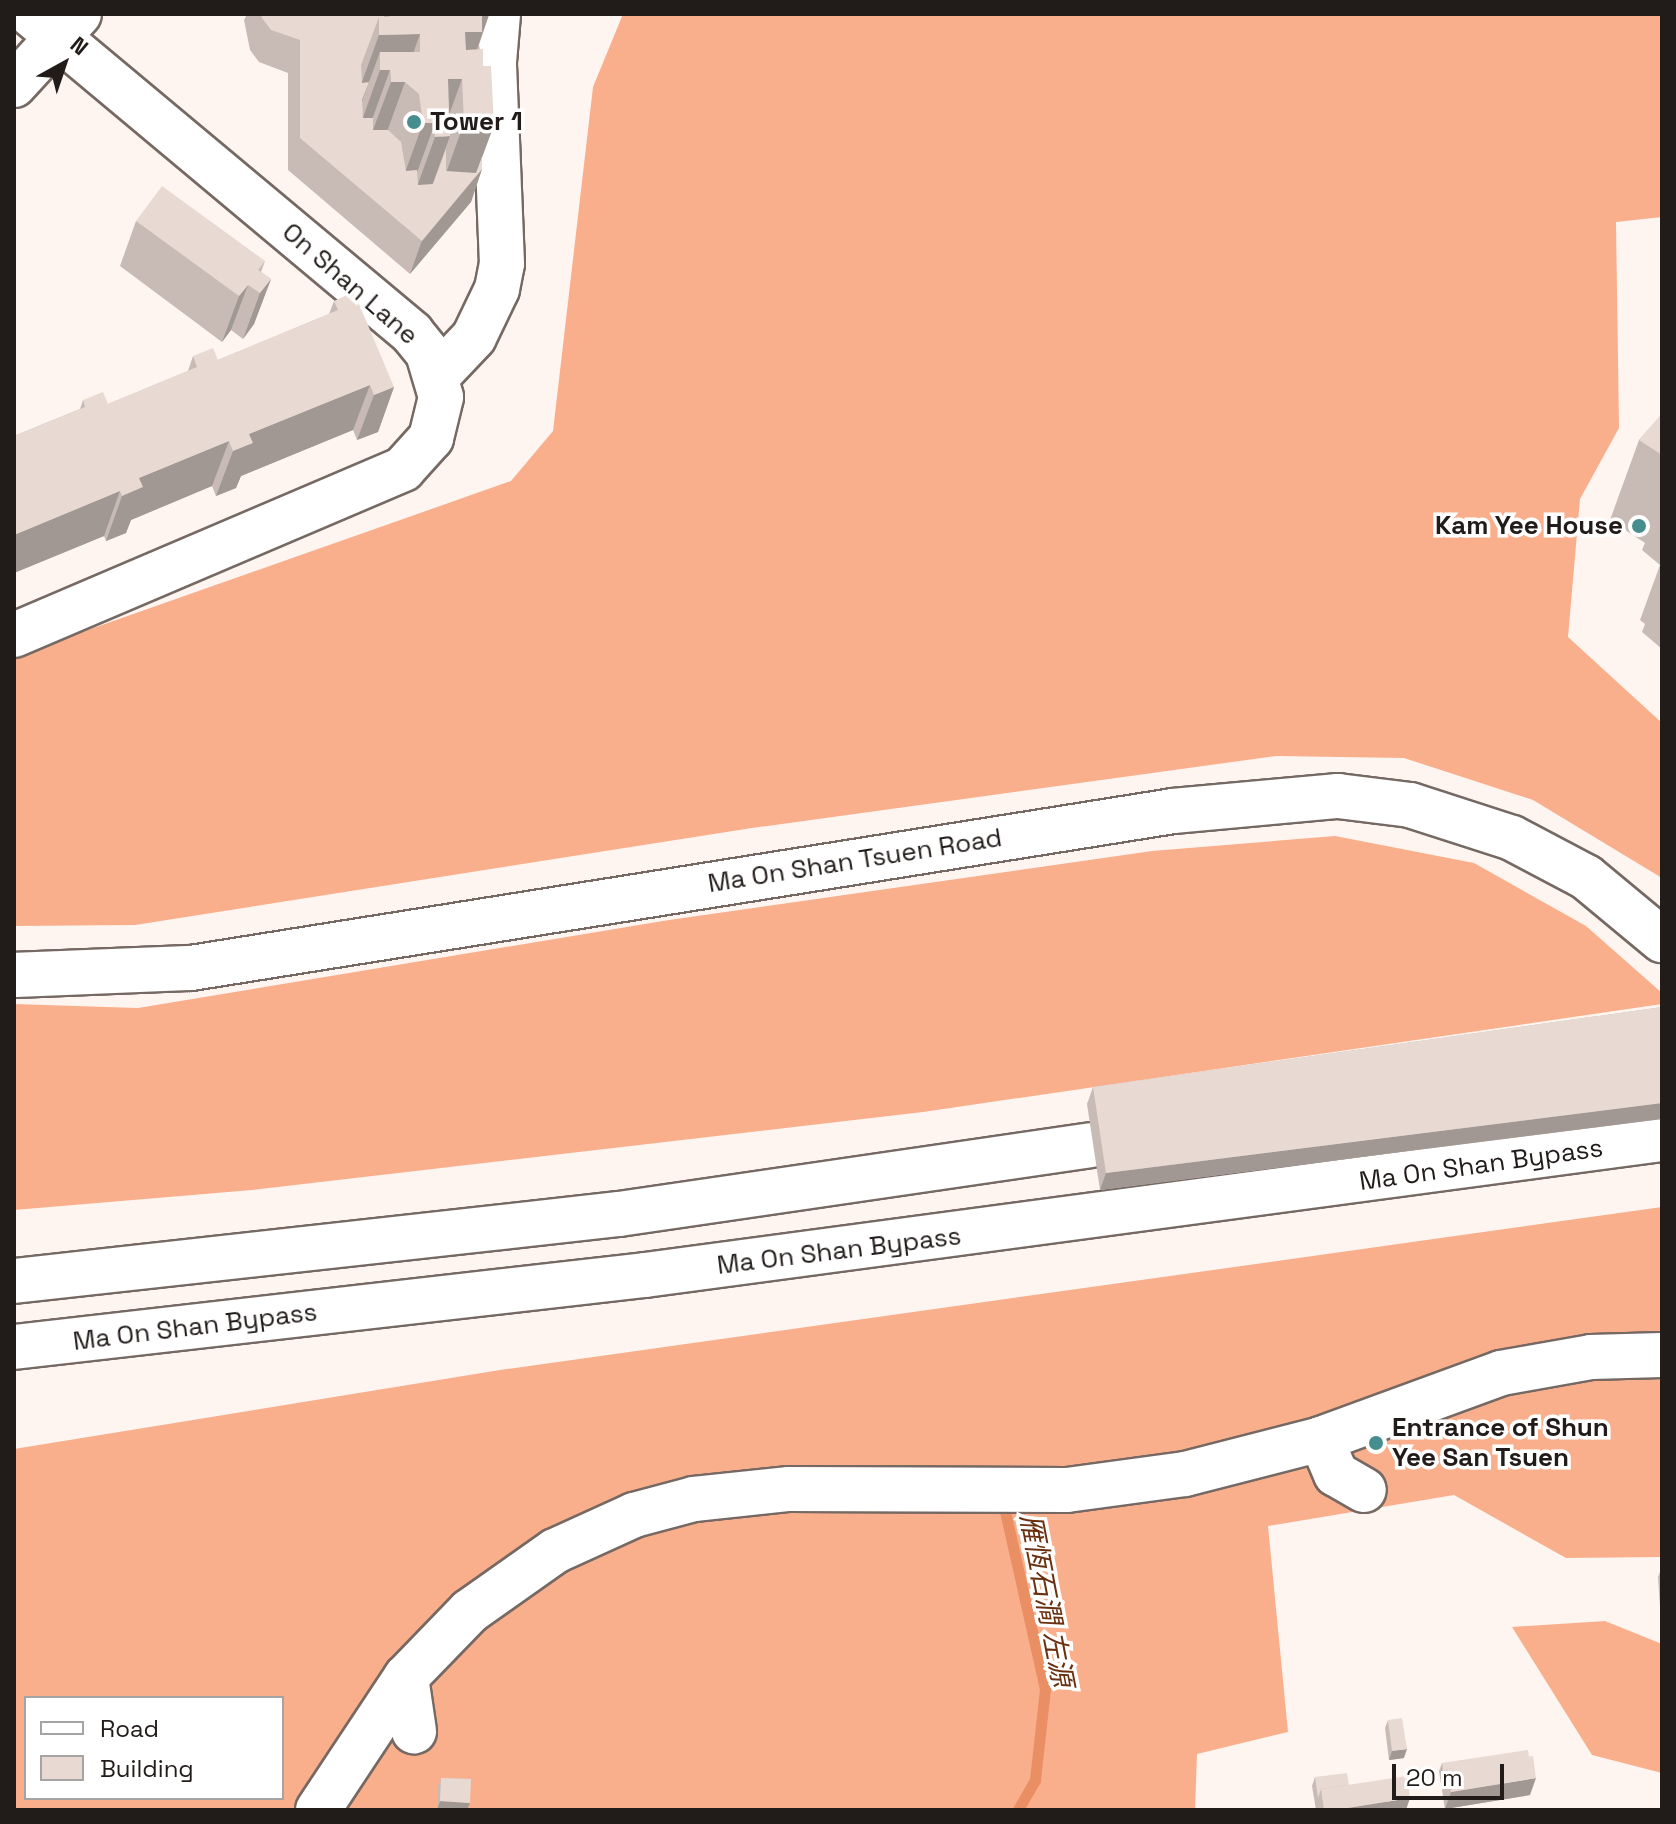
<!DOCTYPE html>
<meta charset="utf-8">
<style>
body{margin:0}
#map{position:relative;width:1676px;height:1824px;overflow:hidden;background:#fef5f1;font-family:"Space Grotesk","Noto Sans TC",sans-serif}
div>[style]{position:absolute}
.forest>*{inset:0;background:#faaf8c}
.stream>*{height:11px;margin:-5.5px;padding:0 5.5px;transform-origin:5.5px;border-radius:5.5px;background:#e98f63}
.roads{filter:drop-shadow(2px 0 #766963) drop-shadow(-2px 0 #766963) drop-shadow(0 2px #766963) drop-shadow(0 -2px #766963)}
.minor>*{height:44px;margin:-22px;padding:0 22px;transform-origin:22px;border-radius:22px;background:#fff}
.major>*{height:44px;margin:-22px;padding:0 22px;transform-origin:22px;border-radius:22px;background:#fff}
.wall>*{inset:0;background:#c8bbb5}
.shaded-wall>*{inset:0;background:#a29893}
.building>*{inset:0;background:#e8d9d2}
.dots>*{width:22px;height:22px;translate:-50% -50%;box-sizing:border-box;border:4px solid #fff;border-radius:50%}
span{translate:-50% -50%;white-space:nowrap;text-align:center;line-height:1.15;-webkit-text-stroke:7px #fff;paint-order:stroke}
.poi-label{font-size:26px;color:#211b19;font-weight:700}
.left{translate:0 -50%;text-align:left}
.right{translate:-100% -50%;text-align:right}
.street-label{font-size:26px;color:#211b19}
.water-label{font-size:28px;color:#6a3111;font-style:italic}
.frame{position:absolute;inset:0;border:16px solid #211b19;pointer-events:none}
.legend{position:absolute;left:24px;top:1696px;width:260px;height:104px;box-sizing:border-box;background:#fff;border:2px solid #a6a4a3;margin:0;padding:10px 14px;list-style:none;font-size:24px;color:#211b19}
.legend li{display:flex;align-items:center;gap:16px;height:40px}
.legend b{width:40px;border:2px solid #a6a4a3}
.north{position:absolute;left:24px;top:24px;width:80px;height:80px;-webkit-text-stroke:6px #fff;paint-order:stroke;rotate:40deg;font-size:22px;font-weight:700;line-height:32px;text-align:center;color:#211b19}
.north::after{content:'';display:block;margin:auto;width:28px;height:36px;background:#211b19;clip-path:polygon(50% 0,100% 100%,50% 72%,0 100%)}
.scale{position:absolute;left:1392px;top:1764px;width:112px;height:36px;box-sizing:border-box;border:4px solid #211b19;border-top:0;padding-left:10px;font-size:24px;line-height:28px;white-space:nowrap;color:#211b19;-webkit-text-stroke:6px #fff;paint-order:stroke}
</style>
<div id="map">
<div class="forest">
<i style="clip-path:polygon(623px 14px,1662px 14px,1662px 217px,1616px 222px,1619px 428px,1580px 499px,1568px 637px,1662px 723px,1662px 878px,1533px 800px,1404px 758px,1276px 756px,752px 828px,135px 925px,14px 926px,14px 656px,511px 481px,553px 431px,593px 87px)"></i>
<i style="clip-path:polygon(1335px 836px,1474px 863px,1586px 926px,1662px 993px,1662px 1004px,923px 1112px,252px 1190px,14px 1210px,14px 1004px,138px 1008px,669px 920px,1152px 851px)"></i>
<i style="clip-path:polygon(evenodd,1662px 1207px,1662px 1557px,1566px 1558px,1454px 1495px,1268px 1526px,1288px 1732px,1197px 1754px,1195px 1810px,14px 1810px,14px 1449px,500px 1370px,1662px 1207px,26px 1698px,282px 1698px,282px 1798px,26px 1798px,26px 1698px)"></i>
<i style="clip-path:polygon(1605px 1621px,1662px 1644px,1662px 1773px,1592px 1755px,1512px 1627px)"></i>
</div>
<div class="stream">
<i style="left:1002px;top:1498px;width:196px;rotate:77.3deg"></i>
<i style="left:1045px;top:1689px;width:92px;rotate:96.3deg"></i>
<i style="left:1035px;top:1780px;width:34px;rotate:120deg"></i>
</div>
<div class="roads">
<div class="minor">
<i style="left:438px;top:375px;width:52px;rotate:-46.5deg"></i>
<i style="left:474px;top:337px;width:53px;rotate:-64.4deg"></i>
<i style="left:497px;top:289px;width:25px;rotate:-79deg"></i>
<i style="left:502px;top:264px;width:202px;rotate:-92.3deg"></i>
<i style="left:494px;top:62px;width:48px;rotate:-85.2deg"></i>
<i style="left:14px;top:635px;width:423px;rotate:-23.1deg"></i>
<i style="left:403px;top:469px;width:42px;rotate:-47.9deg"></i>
<i style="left:431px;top:438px;width:42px;rotate:-76.3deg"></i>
<i style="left:441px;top:397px;width:46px;rotate:-106.5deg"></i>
<i style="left:428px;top:353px;width:26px;rotate:-129deg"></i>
<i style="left:412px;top:333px;width:498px;rotate:-140.1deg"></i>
<i style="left:14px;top:975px;width:177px;rotate:-2.3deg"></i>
<i style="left:191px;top:968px;width:994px;rotate:-9.08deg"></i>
<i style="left:1173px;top:811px;width:166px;rotate:-5.2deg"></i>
<i style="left:1338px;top:796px;width:73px;rotate:7.1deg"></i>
<i style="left:1410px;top:805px;width:107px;rotate:17.9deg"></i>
<i style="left:1512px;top:838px;width:84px;rotate:27.8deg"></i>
<i style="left:1586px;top:877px;width:99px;rotate:39.7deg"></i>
<i style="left:1321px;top:1439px;width:38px;rotate:67deg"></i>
<i style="left:1336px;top:1474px;width:32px;rotate:30deg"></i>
<i style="left:406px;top:1677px;width:55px;rotate:81.6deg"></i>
<i style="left:318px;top:1810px;width:159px;rotate:-56.5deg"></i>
<i style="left:406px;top:1677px;width:92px;rotate:-45.9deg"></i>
<i style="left:470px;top:1611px;width:104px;rotate:-35.2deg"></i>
<i style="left:555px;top:1551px;width:87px;rotate:-24.5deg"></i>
<i style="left:634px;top:1515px;width:62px;rotate:-14.9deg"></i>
<i style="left:694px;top:1499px;width:96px;rotate:-6deg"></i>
<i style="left:789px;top:1489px;width:278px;rotate:0.2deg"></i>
<i style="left:1067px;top:1490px;width:119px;rotate:-7.7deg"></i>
<i style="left:1185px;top:1474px;width:140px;rotate:-14.4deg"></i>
<i style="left:1321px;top:1439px;width:192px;rotate:-20.1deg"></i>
<i style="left:1501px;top:1373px;width:91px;rotate:-10.1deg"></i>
<i style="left:1591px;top:1357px;width:71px;rotate:-1.6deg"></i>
</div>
<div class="major">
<i style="left:14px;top:85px;width:96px;rotate:-47.5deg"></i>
<i style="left:14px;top:1281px;width:609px;rotate:-6.32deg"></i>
<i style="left:619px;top:1214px;width:476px;rotate:-8.3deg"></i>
<i style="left:14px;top:1347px;width:635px;rotate:-6.51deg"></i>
<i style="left:645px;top:1275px;width:1026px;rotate:-7.62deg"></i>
</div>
</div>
<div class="wall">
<i style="clip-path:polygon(247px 14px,489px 14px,479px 45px,494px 125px,482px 157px,482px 169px,471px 202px,410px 274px,288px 170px,288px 73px,259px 62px,250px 50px,244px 20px)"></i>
<i style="clip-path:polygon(136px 221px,265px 261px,261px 272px,271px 279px,254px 324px,243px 339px,231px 330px,222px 342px,120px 266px)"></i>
<i style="clip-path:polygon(1662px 273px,1662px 302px,1660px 279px)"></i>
<i style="clip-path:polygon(334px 301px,394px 387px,378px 432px,357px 440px,353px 430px,241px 476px,236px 488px,216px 496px,212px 486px,131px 520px,126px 533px,106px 541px,104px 536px,14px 573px,14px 436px,80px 409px,83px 400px,108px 404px,188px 371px,193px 356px,218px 360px,329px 314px)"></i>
<i style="clip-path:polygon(1662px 414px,1662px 649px,1642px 632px,1645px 624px,1640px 620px,1660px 565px,1642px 550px,1645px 543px,1610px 520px,1639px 440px)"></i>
<i style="clip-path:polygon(1662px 1007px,1662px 1119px,1100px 1190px,1087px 1104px,1093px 1087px)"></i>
<i style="clip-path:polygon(1661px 1569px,1662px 1569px,1662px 1637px,1658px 1577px)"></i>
<i style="clip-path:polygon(1388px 1720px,1404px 1758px,1389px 1760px,1385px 1728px)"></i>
<i style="clip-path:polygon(1442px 1763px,1530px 1795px,1445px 1809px,1439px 1771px)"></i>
<i style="clip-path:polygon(1315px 1777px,1349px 1785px,1406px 1810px,1316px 1810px,1312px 1786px)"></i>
<i style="clip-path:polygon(441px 1778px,471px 1779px,437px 1810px,438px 1786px)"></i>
</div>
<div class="shaded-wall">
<i style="clip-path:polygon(489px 15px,463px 89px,462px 79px,441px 137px,450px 136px,421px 216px,406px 217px,435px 137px,435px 123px,406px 203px,394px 203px,423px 123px,465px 32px,482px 16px)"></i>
<i style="clip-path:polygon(420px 34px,403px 82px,405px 82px,376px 162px,361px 162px,391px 82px,390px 70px,361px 150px,351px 151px,380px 70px,380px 52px,357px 115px,350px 115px,379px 35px)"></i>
<i style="clip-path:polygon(464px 123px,494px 125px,474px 179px,482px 169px,471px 202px,410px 274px)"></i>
<i style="clip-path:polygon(271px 279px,254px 324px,243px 339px,260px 293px)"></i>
<i style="clip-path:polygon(248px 285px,231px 330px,222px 342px,239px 296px)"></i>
<i style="clip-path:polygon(370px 385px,353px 430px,241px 476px,236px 488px,216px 496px,233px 451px,249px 434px)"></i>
<i style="clip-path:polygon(394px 387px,378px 432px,357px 440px,374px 395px)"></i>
<i style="clip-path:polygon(229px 441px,212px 486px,131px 520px,126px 533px,106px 541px,122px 496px,139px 478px)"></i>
<i style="clip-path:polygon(120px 491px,104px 536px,14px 573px,14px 535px)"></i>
<i style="clip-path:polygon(1662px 1103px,1662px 1119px,1100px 1190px,1106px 1173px)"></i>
<i style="clip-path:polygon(1407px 1749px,1404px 1758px,1389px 1760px,1392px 1751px)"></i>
<i style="clip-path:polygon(1536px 1778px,1530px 1795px,1445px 1809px,1451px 1792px)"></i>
<i style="clip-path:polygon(1410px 1798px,1406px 1810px,1335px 1810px)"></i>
<i style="clip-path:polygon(440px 1801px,470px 1803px,467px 1810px,437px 1810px)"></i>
</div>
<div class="building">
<i style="clip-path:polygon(261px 14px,385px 14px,384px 17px,379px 17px,361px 65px,362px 83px,369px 82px,362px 100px,363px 118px,373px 118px,373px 130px,388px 130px,401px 142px,406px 171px,417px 170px,418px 185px,433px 184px,446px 149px,446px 171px,476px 173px,482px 157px,482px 169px,422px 241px,300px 138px,300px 40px,271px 30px,262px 18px)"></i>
<i style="clip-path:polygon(389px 14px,489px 14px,489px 15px,482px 16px,482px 32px,465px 32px,466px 50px,483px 49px,483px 66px,491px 66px,494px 125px,464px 123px,462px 79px,448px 79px,450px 136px,435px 137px,435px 123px,423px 123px,419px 94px,405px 82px,391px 82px,390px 70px,380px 70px,380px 52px,420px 52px,420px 34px,379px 35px,379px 17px,389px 17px)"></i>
<i style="clip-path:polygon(162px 186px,265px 261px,258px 270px,271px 279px,260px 293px,248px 285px,239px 296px,136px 221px)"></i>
<i style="clip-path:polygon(354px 292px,394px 387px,374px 395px,370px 385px,249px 434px,253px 443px,233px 451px,229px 441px,139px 478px,143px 487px,122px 496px,120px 491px,14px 535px,14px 436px,85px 407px,83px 400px,103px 392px,108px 404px,197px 367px,193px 356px,213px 348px,218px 360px,338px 310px,334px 301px)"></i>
<i style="clip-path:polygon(1662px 414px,1662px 455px,1639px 440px)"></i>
<i style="clip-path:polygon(1662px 1007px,1662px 1103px,1106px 1173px,1093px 1087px)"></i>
<i style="clip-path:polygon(1402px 1718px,1407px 1749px,1392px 1751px,1388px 1720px)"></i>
<i style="clip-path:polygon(1528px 1750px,1529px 1757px,1447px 1769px,1444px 1778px,1442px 1763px)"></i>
<i style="clip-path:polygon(1533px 1756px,1536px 1778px,1451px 1792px,1447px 1769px)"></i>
<i style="clip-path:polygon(1347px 1773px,1349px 1785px,1321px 1789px,1318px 1798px,1315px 1777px)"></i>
<i style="clip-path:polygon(1407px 1776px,1410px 1798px,1335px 1810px,1324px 1810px,1321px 1789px)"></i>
<i style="clip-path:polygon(441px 1778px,471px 1779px,470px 1803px,440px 1801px)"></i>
</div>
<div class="dots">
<i style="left:414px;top:122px;background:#458d8e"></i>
<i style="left:1639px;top:526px;background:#458d8e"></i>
<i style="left:1376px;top:1443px;background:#458d8e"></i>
</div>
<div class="poi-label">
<span class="left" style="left:430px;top:122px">Tower 1</span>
<span class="right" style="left:1623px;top:526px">Kam Yee House</span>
<span class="left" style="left:1392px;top:1443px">Entrance of Shun<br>Yee San Tsuen</span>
</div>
<div class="street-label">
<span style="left:350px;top:284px;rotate:41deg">On Shan Lane</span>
<span style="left:855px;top:861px;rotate:-9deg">Ma On Shan Tsuen Road</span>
<span style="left:1481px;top:1165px;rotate:-8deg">Ma On Shan Bypass</span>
<span style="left:839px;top:1251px;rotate:-7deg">Ma On Shan Bypass</span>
<span style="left:195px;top:1327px;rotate:-7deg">Ma On Shan Bypass</span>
</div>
<div class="water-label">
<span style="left:1047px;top:1600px;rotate:79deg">雁恆石澗 左源</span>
</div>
<div class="frame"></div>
<ul class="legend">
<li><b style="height:10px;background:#fff"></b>Road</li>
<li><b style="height:22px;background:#e8d9d2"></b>Building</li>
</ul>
<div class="north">N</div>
<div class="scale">20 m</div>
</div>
